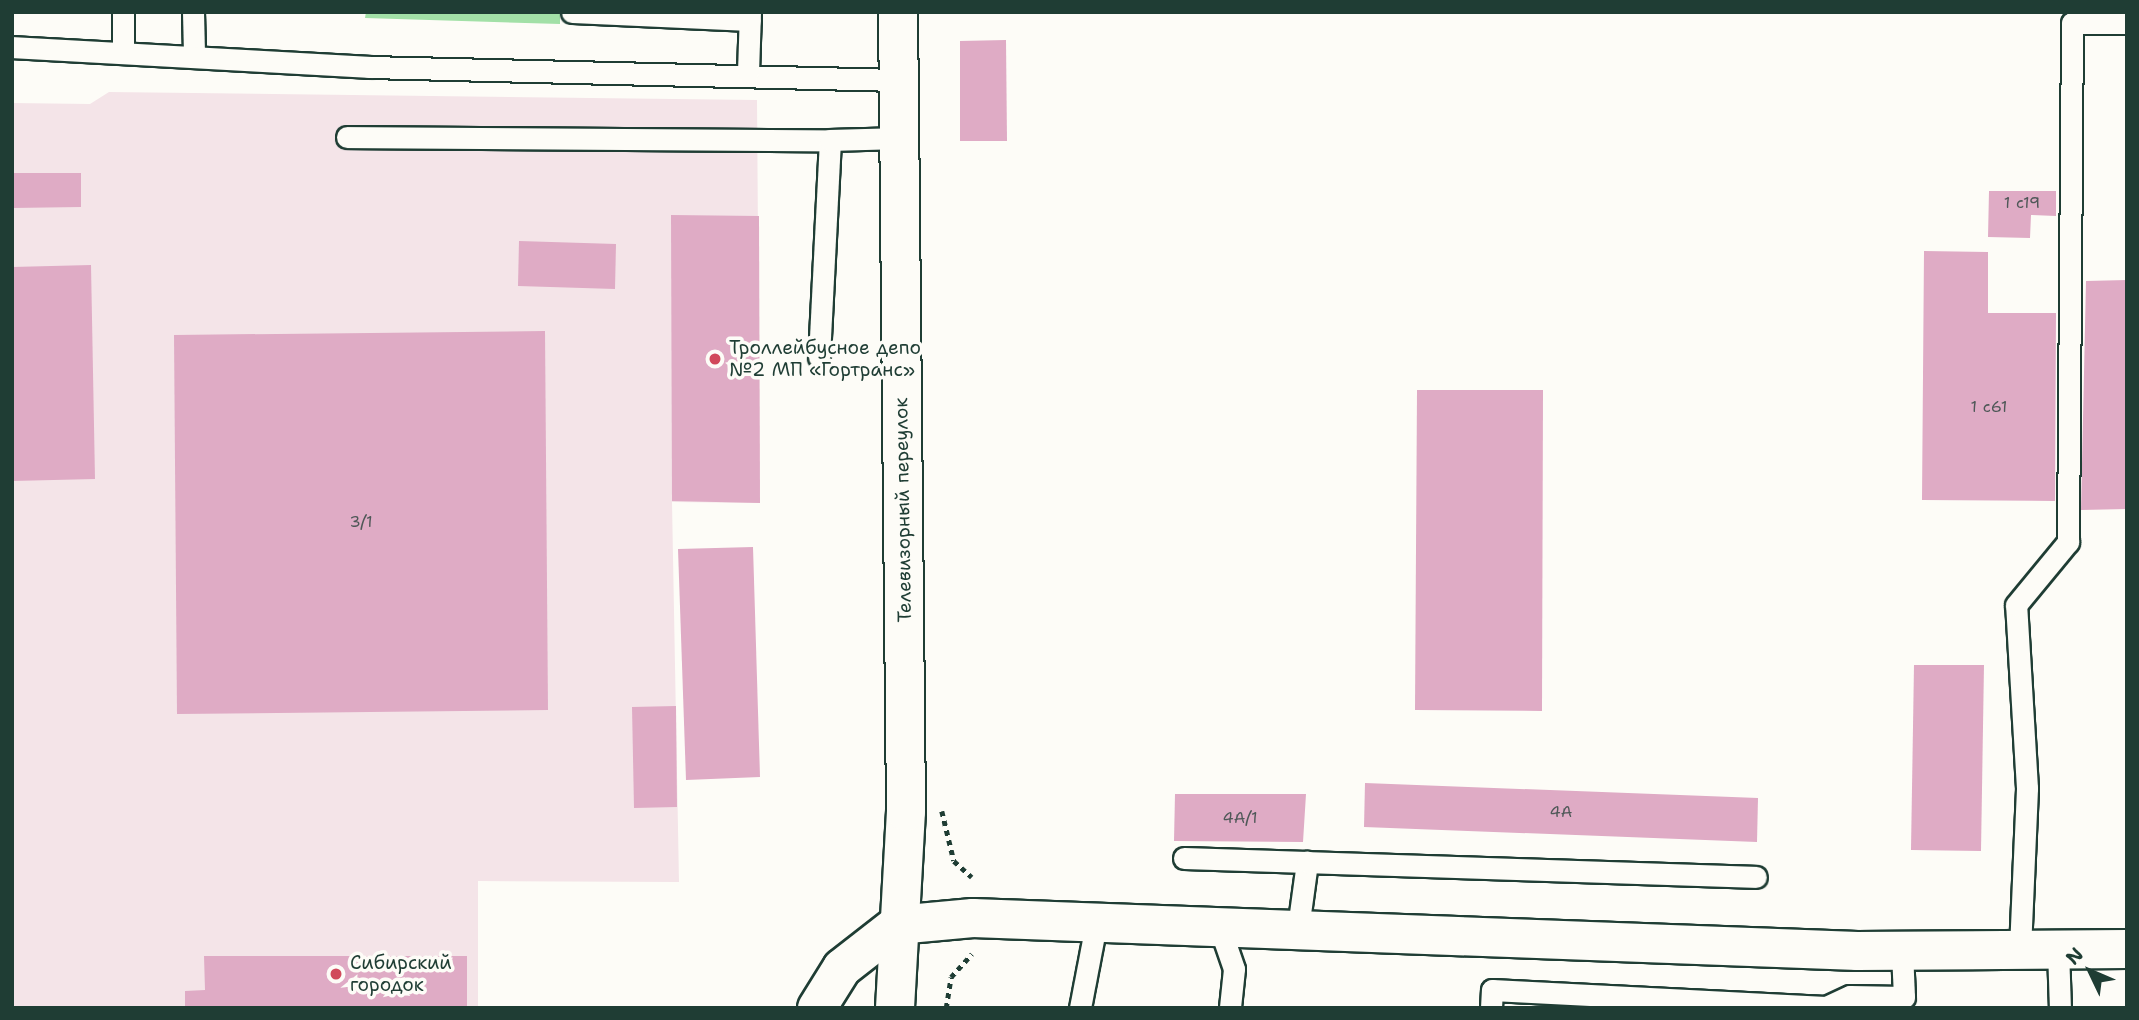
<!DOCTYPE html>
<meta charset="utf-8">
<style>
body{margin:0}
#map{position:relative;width:2139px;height:1020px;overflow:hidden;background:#fdfcf7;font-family:"Shantell Sans",sans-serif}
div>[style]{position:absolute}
.built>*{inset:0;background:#f4e4e8}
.green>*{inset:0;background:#a2e0a7}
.building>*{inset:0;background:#dfabc5}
.path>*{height:4.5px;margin-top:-2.25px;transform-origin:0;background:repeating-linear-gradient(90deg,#1f3d34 0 5px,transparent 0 10px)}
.roads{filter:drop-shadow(2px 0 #1f3d34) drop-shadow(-2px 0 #1f3d34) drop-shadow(0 2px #1f3d34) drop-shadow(0 -2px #1f3d34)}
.lane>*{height:21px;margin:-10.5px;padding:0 10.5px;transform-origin:10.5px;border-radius:10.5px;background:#fdfcf7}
.secondary>*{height:38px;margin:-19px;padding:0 19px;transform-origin:19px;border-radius:19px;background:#fdfcf7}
.dots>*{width:19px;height:19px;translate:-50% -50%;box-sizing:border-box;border:4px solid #fdfcf7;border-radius:50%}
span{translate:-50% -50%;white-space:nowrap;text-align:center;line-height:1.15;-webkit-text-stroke:7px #fdfcf7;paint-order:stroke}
.number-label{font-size:16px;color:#4f5858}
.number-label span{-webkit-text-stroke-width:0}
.poi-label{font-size:19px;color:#1f3d34}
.left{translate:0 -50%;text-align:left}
.street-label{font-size:19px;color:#1f3d34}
.frame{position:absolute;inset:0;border:14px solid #1f3d34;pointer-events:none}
.north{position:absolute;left:2055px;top:936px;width:70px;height:70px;-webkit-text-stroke:5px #fdfcf7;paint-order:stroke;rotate:314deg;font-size:19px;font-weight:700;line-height:28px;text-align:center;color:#1f3d34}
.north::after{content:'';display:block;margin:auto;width:24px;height:32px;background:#1f3d34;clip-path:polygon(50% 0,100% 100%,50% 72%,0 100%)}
</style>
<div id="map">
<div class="built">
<i style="clip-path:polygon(109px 92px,757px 100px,760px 503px,672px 502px,679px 882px,478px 881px,478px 1008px,12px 1008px,12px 103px,90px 104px)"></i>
</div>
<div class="green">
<i style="clip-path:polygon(366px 12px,560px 12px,560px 24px,365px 18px)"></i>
</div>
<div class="building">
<i style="clip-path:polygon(1006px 40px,1007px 141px,960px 141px,960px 41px)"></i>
<i style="clip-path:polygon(12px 173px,81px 173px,81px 207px,12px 208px)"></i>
<i style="clip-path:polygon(1989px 191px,2056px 191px,2056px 216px,2031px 215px,2030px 238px,1988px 237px)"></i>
<i style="clip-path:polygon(671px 215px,759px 216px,760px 503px,672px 501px)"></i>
<i style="clip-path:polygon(519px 241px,616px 244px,615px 289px,518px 286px)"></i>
<i style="clip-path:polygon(1924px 251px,1988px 252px,1988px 313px,2056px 313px,2055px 501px,1922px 500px)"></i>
<i style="clip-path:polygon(91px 265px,95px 479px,12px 481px,12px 267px)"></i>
<i style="clip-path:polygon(2127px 280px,2127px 509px,2081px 510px,2086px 281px)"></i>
<i style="clip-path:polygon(545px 331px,548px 710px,177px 714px,174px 335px)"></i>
<i style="clip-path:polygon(1417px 390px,1543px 390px,1542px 711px,1415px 710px)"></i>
<i style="clip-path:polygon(753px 547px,760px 777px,686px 780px,678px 549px)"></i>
<i style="clip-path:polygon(1914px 665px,1984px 665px,1981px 851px,1911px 850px)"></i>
<i style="clip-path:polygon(676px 706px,677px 807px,634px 808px,632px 707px)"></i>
<i style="clip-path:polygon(1365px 783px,1758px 798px,1757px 842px,1364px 827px)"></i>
<i style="clip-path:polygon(1175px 794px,1306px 794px,1303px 842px,1174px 841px)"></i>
<i style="clip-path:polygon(204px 956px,467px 956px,467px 1008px,185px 1008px,185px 991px,205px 990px)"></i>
</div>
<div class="path">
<i style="left:942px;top:811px;width:51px;rotate:76.5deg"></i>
<i style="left:954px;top:861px;width:24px;rotate:42deg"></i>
<i style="left:946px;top:1008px;width:31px;rotate:-81deg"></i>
<i style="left:951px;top:977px;width:31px;rotate:-48deg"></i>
</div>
<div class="roads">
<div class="lane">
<i style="left:193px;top:12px;width:42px;rotate:88.6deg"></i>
<i style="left:572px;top:12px;width:178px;rotate:2.6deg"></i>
<i style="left:12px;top:47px;width:358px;rotate:3.2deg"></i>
<i style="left:369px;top:67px;width:530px;rotate:1.41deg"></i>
<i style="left:123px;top:52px;width:40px;rotate:-90deg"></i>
<i style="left:748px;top:72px;width:60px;rotate:-88.1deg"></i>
<i style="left:347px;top:137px;width:483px;rotate:0.4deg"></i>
<i style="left:819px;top:357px;width:217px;rotate:-87.1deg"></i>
<i style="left:830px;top:140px;width:70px;rotate:-1.6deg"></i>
<i style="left:1184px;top:858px;width:123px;rotate:1.9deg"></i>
<i style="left:1220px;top:928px;width:43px;rotate:71.1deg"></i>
<i style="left:1234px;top:969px;width:39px;rotate:96deg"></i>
<i style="left:1298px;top:928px;width:67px;rotate:-82.2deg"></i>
<i style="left:1307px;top:862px;width:449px;rotate:1.9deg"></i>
<i style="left:2020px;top:949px;width:161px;rotate:-87.5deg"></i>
<i style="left:2027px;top:788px;width:183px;rotate:-93.4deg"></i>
<i style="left:2016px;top:605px;width:82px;rotate:-50.5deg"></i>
<i style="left:2068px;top:542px;width:519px;rotate:-89.56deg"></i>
<i style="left:2072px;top:23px;width:55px"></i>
<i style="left:2058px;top:949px;width:59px;rotate:88.1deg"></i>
<i style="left:1080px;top:1008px;width:86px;rotate:-79.2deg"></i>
<i style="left:1491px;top:1008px;width:18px;rotate:-87deg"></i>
<i style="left:1492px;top:990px;width:334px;rotate:2.9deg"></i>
<i style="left:1826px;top:1007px;width:26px;rotate:-25deg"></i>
<i style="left:1850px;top:996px;width:54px;rotate:1.1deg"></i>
<i style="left:1904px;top:997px;width:46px;rotate:-92.5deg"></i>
</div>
<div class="secondary">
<i style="left:817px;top:1008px;width:47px;rotate:-58deg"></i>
<i style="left:842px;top:968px;width:70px;rotate:-38deg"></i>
<i style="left:897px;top:925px;width:76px;rotate:-5.3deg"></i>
<i style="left:973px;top:918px;width:885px;rotate:2.14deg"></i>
<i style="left:1857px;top:951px;width:270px;rotate:-0.4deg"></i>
<i style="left:895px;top:1008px;width:196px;rotate:-86.8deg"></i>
<i style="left:906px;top:812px;width:800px;rotate:-90.57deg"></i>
</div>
</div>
<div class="dots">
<i style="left:715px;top:359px;background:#d1495b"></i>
<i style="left:336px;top:974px;background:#d1495b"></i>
</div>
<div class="number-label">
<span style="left:2022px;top:203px">1 с19</span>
<span style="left:1989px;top:407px">1 с61</span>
<span style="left:361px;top:522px">3/1</span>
<span style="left:1561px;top:812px">4А</span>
<span style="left:1240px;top:818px">4А/1</span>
</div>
<div class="poi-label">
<span class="left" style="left:729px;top:359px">Троллейбусное депо<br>№2 МП «Гортранс»</span>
<span class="left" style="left:350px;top:974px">Сибирский<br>городок</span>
</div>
<div class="street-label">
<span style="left:903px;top:510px;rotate:-91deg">Телевизорный переулок</span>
</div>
<div class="frame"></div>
<div class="north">N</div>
</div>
